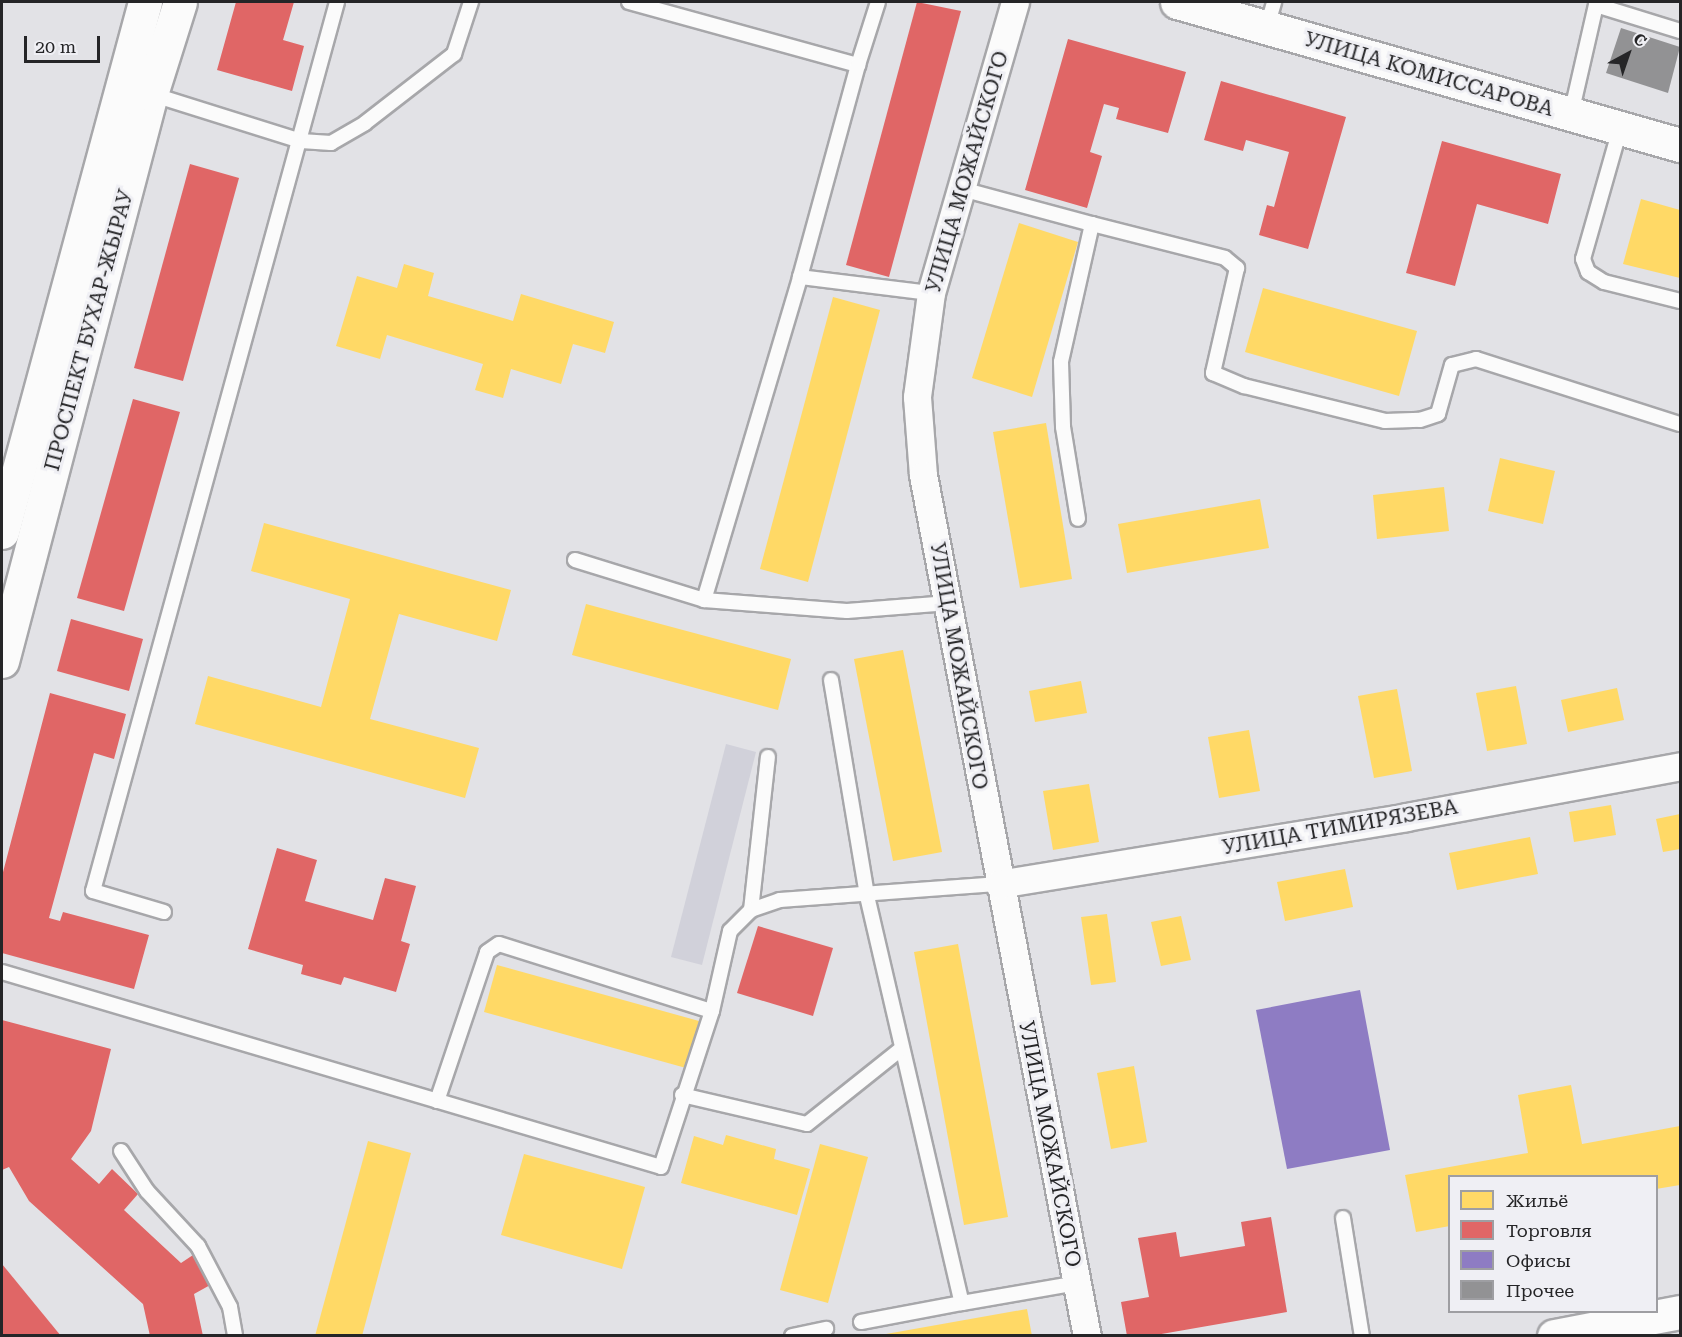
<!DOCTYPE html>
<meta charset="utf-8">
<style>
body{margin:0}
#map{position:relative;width:1682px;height:1337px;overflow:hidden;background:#e2e2e6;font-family:"Roboto Serif",serif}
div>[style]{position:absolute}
.built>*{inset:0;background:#d1d1da}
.homes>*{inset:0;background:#ffd966}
.shops>*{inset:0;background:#e06666}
.offices>*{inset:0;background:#8e7cc3}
.building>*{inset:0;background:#929294}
.roads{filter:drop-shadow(2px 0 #a7a7aa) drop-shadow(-2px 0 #a7a7aa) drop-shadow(0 2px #a7a7aa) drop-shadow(0 -2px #a7a7aa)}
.service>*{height:14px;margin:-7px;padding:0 7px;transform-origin:7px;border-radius:7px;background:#fbfbfb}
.minor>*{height:27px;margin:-13.5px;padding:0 13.5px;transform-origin:13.5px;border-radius:13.5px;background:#fbfbfb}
.tertiary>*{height:33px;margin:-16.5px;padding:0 16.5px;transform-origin:16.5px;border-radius:16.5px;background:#fbfbfb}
.secondary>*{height:33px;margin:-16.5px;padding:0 16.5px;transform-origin:16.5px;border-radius:16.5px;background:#fbfbfb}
.primary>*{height:33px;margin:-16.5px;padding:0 16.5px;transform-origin:16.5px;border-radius:16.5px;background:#fbfbfb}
span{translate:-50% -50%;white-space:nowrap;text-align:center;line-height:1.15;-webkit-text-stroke:6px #efeff4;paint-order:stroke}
.street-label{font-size:21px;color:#252527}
.frame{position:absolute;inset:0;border:3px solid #252527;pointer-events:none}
.legend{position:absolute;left:1448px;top:1175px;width:210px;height:138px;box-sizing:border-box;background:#efeff4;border:2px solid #9e9ea2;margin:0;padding:8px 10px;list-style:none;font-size:18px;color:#252527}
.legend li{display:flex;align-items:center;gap:12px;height:30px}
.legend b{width:30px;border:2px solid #9e9ea2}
.north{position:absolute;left:1598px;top:24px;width:60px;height:60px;-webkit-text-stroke:4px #efeff4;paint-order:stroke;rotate:40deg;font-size:16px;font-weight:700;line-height:24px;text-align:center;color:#252527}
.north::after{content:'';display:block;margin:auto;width:21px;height:27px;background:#252527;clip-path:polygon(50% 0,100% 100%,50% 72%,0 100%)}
.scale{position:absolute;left:24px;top:36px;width:76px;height:27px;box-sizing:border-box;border:3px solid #252527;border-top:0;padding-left:8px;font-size:18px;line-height:21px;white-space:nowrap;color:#252527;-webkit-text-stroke:4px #efeff4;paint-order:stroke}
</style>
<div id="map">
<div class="built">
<i style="clip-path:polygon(726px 744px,756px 752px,702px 965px,671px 957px)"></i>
</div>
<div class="homes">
<i style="clip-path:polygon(1641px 199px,1680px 210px,1680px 278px,1623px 264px)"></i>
<i style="clip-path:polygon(1019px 223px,1078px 242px,1032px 397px,972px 378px)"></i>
<i style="clip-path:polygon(404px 264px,434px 273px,428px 296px,513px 321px,521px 294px,614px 322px,605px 353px,573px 344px,561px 384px,511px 369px,503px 398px,475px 390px,483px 364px,387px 335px,380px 359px,336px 346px,357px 276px,397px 288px)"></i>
<i style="clip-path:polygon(1263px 288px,1417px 331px,1399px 396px,1245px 352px)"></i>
<i style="clip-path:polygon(833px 297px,880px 310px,808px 582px,760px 569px)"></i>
<i style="clip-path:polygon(1046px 423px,1072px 579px,1020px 588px,993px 432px)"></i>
<i style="clip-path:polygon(1500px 458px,1555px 471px,1543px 524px,1488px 511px)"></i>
<i style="clip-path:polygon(1444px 487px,1449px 531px,1377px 539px,1373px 495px)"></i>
<i style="clip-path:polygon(1260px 499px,1269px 548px,1127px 573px,1118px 524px)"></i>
<i style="clip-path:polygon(264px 523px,511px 590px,497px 641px,399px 614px,370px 719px,479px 748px,465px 798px,195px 724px,208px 676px,321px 707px,350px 599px,251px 571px)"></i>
<i style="clip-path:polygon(586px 604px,791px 659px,778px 710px,572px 655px)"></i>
<i style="clip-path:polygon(903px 650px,942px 852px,893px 861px,854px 659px)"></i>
<i style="clip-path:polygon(1081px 681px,1087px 713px,1035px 722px,1029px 691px)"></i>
<i style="clip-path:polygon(1516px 686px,1527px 744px,1487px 751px,1476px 693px)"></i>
<i style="clip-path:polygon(1617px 688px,1624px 720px,1568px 732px,1561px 700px)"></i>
<i style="clip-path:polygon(1397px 689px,1412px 771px,1374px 778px,1358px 696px)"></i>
<i style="clip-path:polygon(1249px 730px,1260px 791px,1219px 798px,1208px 737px)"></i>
<i style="clip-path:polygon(1089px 784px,1099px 842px,1053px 850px,1043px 791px)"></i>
<i style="clip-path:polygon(1611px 805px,1616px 835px,1574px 842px,1569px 812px)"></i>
<i style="clip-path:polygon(1680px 814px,1680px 849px,1663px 852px,1656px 819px)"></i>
<i style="clip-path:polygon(1530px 837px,1538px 874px,1457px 890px,1449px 853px)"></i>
<i style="clip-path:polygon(1345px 869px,1353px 907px,1285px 921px,1277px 882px)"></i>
<i style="clip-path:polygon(1107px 914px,1116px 982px,1091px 985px,1081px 917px)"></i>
<i style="clip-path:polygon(1181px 916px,1191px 960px,1161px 966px,1151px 922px)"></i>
<i style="clip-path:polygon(958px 944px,1008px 1217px,964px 1225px,914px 952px)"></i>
<i style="clip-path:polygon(497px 965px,699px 1021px,686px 1068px,484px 1012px)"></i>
<i style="clip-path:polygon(1134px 1066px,1147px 1142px,1111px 1149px,1097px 1073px)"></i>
<i style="clip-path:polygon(1571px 1085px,1582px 1144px,1680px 1126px,1680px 1185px,1656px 1189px,1656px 1176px,1450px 1176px,1450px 1226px,1416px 1232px,1405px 1175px,1528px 1153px,1518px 1095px)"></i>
<i style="clip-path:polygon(726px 1135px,776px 1149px,774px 1159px,810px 1169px,797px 1215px,681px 1183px,694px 1136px,723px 1145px)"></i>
<i style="clip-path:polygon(368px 1141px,411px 1153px,362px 1336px,315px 1336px)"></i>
<i style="clip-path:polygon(820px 1144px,868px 1157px,828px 1303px,780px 1290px)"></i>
<i style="clip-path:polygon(524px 1154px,645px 1187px,622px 1269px,501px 1235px)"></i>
<i style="clip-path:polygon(1027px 1309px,1032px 1336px,886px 1336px,886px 1334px)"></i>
</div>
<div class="shops">
<i style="clip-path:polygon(236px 2px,294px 2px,283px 40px,304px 46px,292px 91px,217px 70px)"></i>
<i style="clip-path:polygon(917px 2px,961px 11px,889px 277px,846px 265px)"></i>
<i style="clip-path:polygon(1068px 39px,1186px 72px,1168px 133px,1116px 119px,1119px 108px,1104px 104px,1090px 152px,1102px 156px,1087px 208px,1025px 190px)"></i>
<i style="clip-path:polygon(1221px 81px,1346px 117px,1308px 249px,1259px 235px,1267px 205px,1274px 207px,1289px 152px,1246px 140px,1243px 151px,1204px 140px)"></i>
<i style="clip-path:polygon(1442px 141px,1561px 174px,1548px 224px,1477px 204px,1455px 286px,1406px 273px)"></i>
<i style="clip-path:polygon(190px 164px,239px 178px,183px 381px,134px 368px)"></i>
<i style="clip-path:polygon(133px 399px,180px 412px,124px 611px,77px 598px)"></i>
<i style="clip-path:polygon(71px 619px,143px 639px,129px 691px,57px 671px)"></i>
<i style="clip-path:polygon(50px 693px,126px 714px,114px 759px,94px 753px,49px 918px,60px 921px,63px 912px,149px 935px,134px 989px,2px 953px,2px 876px)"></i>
<i style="clip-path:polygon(277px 848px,317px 860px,305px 901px,373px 920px,385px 878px,416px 886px,401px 941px,410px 944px,396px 992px,344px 977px,341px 985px,301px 974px,303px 965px,248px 949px)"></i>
<i style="clip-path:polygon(758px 926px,833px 948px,813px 1016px,737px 993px)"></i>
<i style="clip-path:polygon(2px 1020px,111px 1049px,91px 1131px,71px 1159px,99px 1184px,112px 1169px,138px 1194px,124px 1210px,181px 1263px,196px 1253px,212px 1284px,194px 1294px,203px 1336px,150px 1336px,143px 1304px,29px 1201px,9px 1167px,2px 1170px)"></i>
<i style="clip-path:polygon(1271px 1217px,1287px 1312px,1150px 1336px,1127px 1336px,1121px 1302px,1149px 1297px,1138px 1238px,1176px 1232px,1180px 1257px,1245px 1246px,1241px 1222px)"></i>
<i style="clip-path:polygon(2px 1264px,61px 1336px,2px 1336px)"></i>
</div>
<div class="offices">
<i style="clip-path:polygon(1360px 990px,1390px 1150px,1287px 1169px,1256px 1010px)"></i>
</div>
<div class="building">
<i style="clip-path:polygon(1621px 28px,1680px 47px,1668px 93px,1606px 73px)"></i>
</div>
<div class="roads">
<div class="service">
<i style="left:629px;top:2px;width:238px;rotate:15.4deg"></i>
<i style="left:858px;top:65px;width:66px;rotate:-72.4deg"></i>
<i style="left:1267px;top:27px;width:26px;rotate:-74deg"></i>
<i style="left:151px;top:94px;width:157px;rotate:17.4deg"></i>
<i style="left:301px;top:141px;width:30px;rotate:4deg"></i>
<i style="left:331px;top:143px;width:39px;rotate:-30deg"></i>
<i style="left:365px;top:123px;width:113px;rotate:-37.8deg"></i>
<i style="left:454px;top:54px;width:55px;rotate:-71.9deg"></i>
<i style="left:1571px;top:114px;width:112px;rotate:-77.1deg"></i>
<i style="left:1596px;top:5px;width:88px;rotate:17.2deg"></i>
<i style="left:1620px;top:129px;width:135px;rotate:105.9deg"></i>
<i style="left:1583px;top:259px;width:14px;rotate:69deg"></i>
<i style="left:1588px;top:272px;width:19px;rotate:32deg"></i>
<i style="left:1604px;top:282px;width:78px;rotate:14deg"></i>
<i style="left:962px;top:189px;width:135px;rotate:15.1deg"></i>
<i style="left:1092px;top:224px;width:141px;rotate:102.7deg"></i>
<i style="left:1061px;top:362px;width:65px;rotate:88.2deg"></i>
<i style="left:1063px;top:427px;width:93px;rotate:80.7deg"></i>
<i style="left:1092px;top:224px;width:137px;rotate:14.3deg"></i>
<i style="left:1225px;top:258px;width:16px;rotate:40deg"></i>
<i style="left:1237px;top:268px;width:108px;rotate:102.9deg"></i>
<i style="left:1213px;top:373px;width:34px;rotate:23deg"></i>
<i style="left:1244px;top:386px;width:145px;rotate:13.9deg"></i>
<i style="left:1385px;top:421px;width:35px;rotate:-2deg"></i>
<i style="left:1420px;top:420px;width:19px;rotate:-18deg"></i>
<i style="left:1438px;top:414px;width:51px;rotate:-74.1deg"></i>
<i style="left:1452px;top:365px;width:25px;rotate:-14deg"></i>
<i style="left:1476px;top:359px;width:214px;rotate:17.7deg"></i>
<i style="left:800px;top:277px;width:220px;rotate:-74.7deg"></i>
<i style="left:575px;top:560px;width:135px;rotate:17.2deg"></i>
<i style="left:704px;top:600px;width:143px;rotate:4.4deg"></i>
<i style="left:847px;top:611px;width:102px;rotate:-4.5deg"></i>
<i style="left:704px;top:600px;width:337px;rotate:-73.4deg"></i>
<i style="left:800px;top:277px;width:132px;rotate:7deg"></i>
<i style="left:831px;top:680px;width:219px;rotate:80.5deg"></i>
<i style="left:867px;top:896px;width:418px;rotate:76.9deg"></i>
<i style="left:962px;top:1303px;width:118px;rotate:-9.8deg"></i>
<i style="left:751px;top:910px;width:154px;rotate:-83.7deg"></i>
<i style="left:164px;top:912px;width:74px;rotate:-163.5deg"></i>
<i style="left:93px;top:891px;width:922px;rotate:-74.65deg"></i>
<i style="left:2px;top:972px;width:687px;rotate:16.48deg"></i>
<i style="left:661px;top:1167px;width:164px;rotate:-71.9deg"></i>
<i style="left:712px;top:1011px;width:82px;rotate:-77.3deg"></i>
<i style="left:730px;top:931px;width:30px;rotate:-45deg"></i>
<i style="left:751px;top:910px;width:31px;rotate:-19deg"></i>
<i style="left:780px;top:900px;width:220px;rotate:-4.2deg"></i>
<i style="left:682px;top:1095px;width:128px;rotate:13.1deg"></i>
<i style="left:807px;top:1124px;width:120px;rotate:-38.6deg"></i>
<i style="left:437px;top:1101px;width:157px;rotate:-71.4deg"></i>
<i style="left:487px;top:952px;width:14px;rotate:-34deg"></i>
<i style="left:499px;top:944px;width:223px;rotate:17.5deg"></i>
<i style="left:121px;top:1151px;width:48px;rotate:57deg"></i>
<i style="left:147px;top:1191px;width:75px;rotate:47.2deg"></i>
<i style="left:198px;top:1246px;width:69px;rotate:62.3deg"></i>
<i style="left:230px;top:1307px;width:29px;rotate:80deg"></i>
<i style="left:1343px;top:1218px;width:120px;rotate:80.9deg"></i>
<i style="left:861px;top:1322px;width:103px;rotate:-10.7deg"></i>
<i style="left:792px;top:1336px;width:35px;rotate:-12deg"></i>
</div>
<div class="minor">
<i style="left:1015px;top:2px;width:303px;rotate:106.1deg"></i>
<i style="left:931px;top:293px;width:105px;rotate:97.7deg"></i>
<i style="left:917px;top:397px;width:78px;rotate:85.6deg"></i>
<i style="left:923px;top:475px;width:876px;rotate:79.22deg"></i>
<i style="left:999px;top:884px;width:412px;rotate:-9.3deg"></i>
<i style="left:1406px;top:817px;width:279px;rotate:-10.5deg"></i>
</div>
<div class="tertiary">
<i style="left:1177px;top:2px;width:523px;rotate:15.87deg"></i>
</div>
<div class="secondary">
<i style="left:1554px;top:1336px;width:128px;rotate:-10.8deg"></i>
</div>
<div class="primary">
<i style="left:2px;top:532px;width:549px;rotate:-74.9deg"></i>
<i style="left:2px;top:661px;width:586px;rotate:-75.28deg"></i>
<i style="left:151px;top:94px;width:96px;rotate:-72.5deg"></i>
</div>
</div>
<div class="street-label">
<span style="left:1429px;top:74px;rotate:16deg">УЛИЦА КОМИССАРОВА</span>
<span style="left:967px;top:172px;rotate:-74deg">УЛИЦА МОЖАЙСКОГО</span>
<span style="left:89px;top:330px;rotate:-75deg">ПРОСПЕКТ БУХАР-ЖЫРАУ</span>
<span style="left:959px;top:666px;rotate:80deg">УЛИЦА МОЖАЙСКОГО</span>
<span style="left:1340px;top:827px;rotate:-10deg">УЛИЦА ТИМИРЯЗЕВА</span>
<span style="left:1050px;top:1144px;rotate:79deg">УЛИЦА МОЖАЙСКОГО</span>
</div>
<div class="frame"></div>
<ul class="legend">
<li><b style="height:16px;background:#ffd966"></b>Жильё</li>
<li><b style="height:16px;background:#e06666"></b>Торговля</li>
<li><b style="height:16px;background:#8e7cc3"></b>Офисы</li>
<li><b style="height:16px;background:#929294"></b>Прочее</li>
</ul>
<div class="north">С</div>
<div class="scale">20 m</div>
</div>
